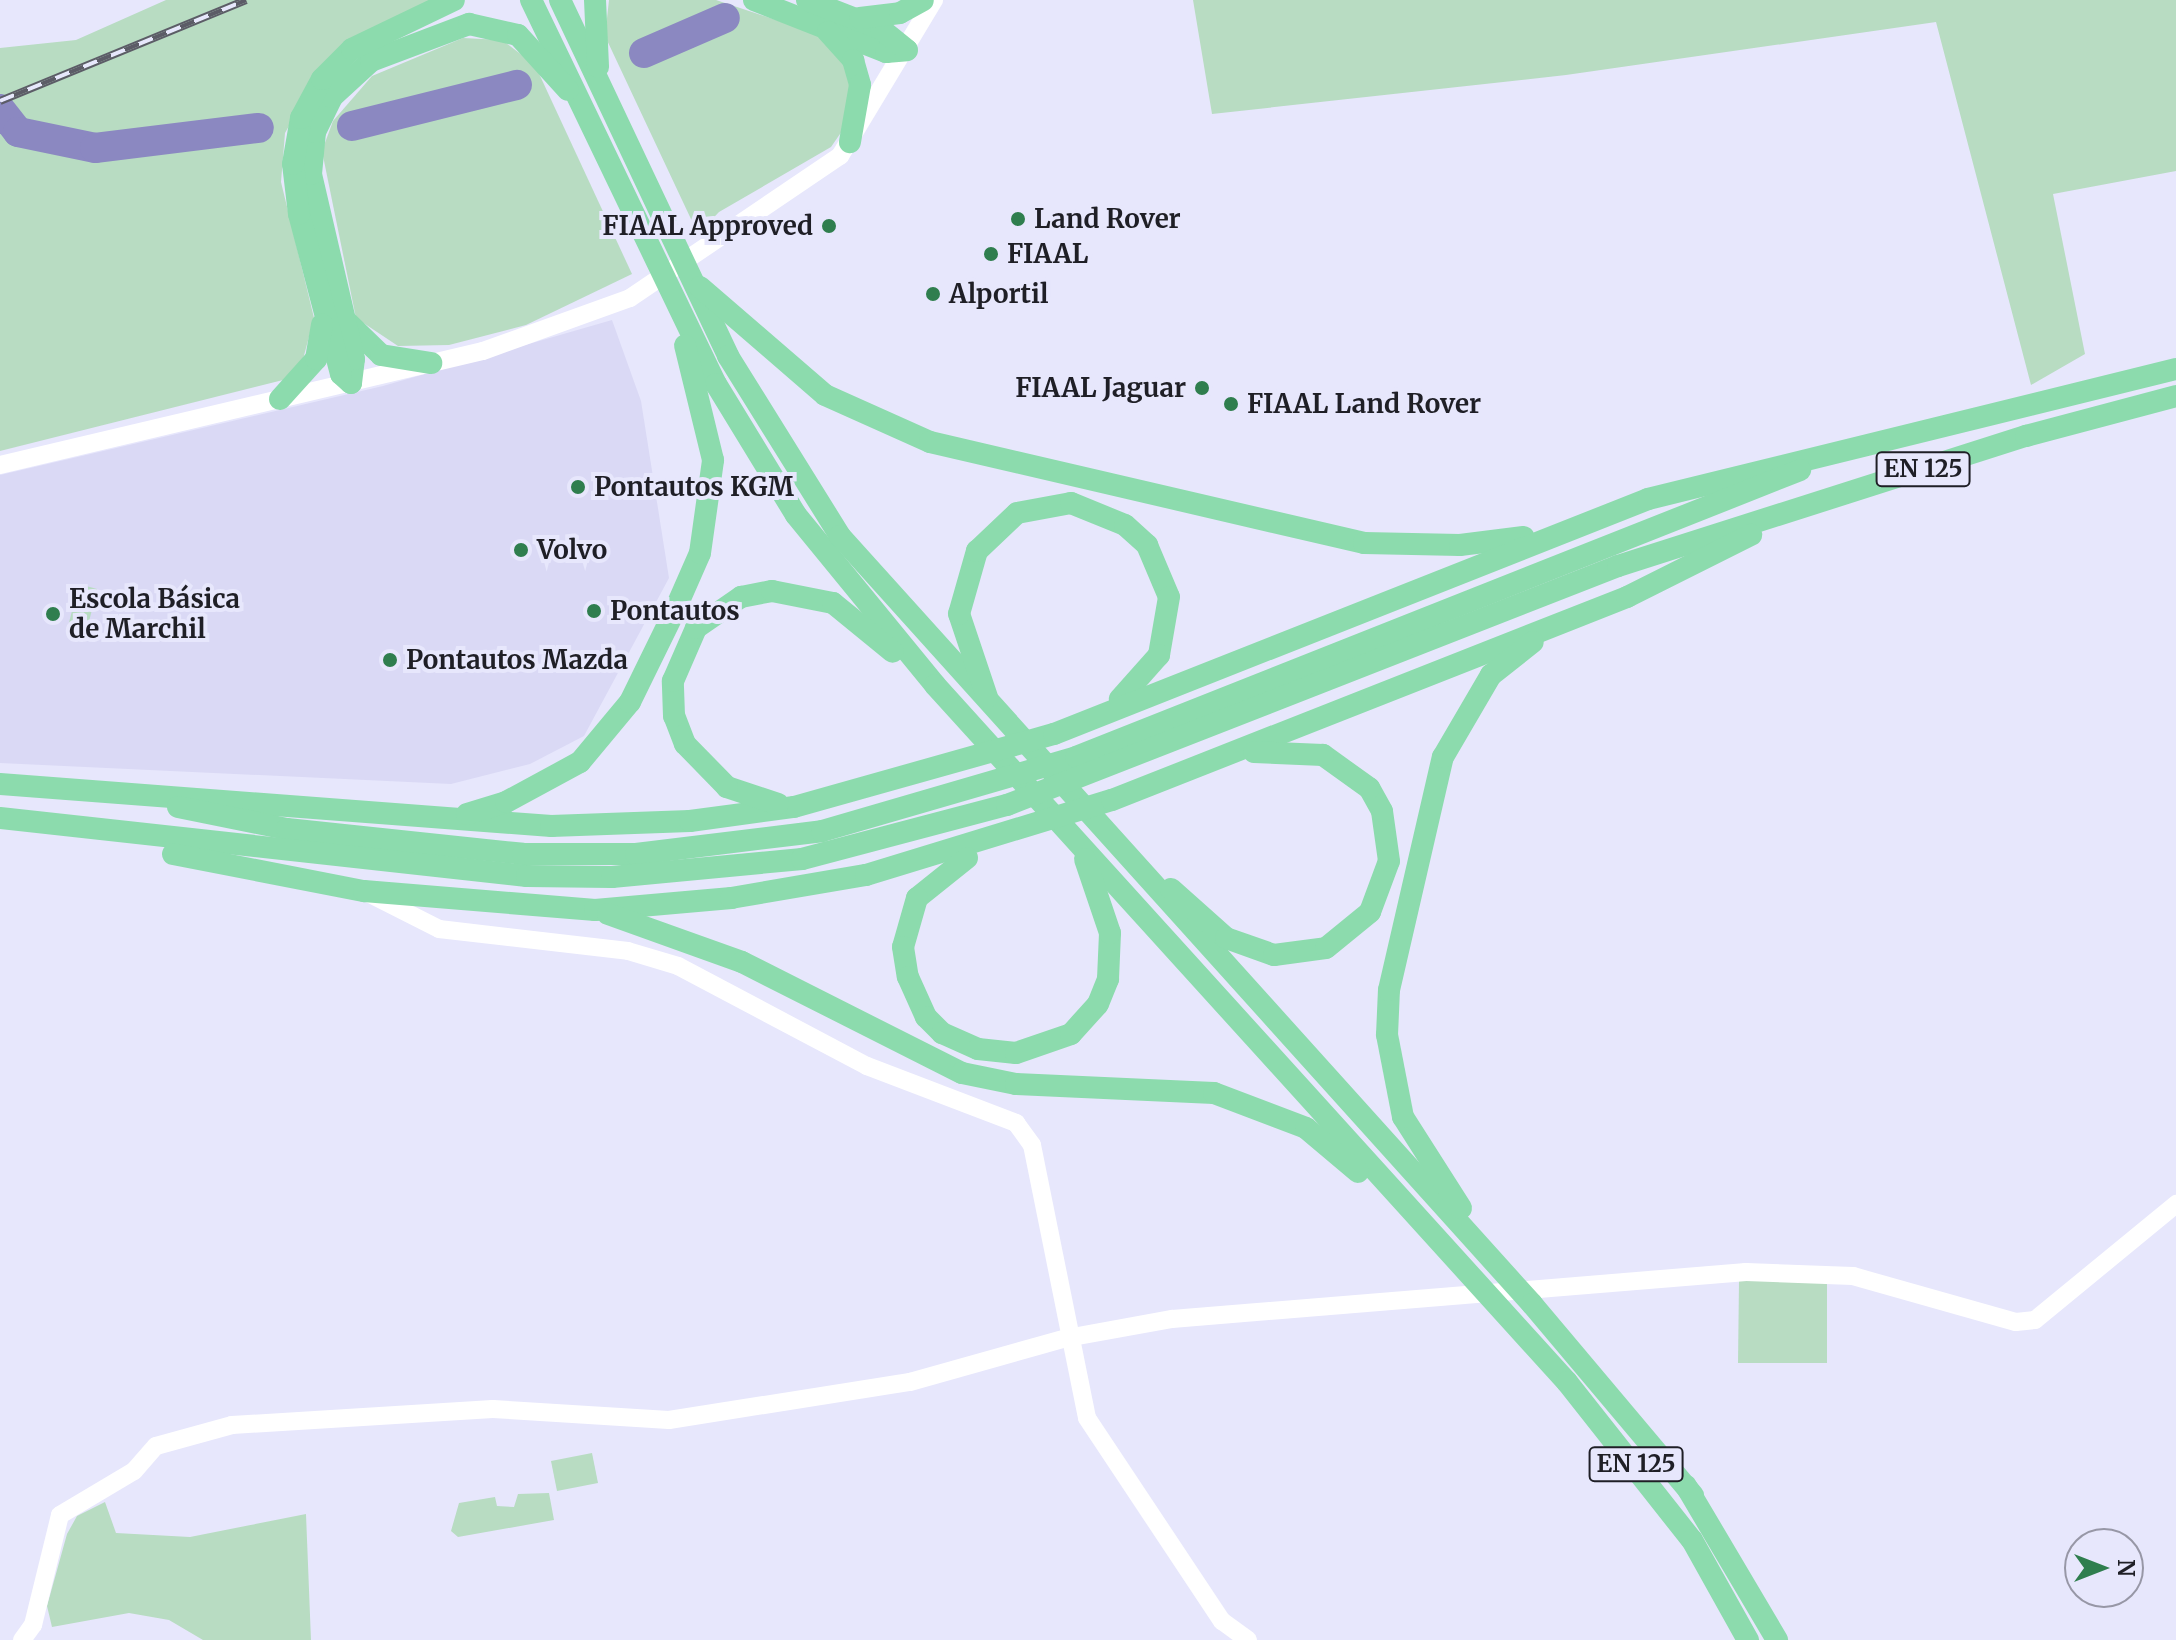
<!DOCTYPE html>
<meta charset="utf-8">
<style>
body{margin:0}
#map{position:relative;width:2176px;height:1640px;overflow:hidden;background:#e7e7fc;font-family:Merriweather,serif}
div>[style]{position:absolute}
.built>*{inset:0;background:#dad9f5}
.green>*{inset:0;background:#b8dcc2}
.river>*{height:30px;margin:-15px;padding:0 15px;transform-origin:15px;border-radius:15px;background:#8b88c1}
.minor>*{height:18px;margin:-9px;padding:0 9px;transform-origin:9px;border-radius:9px;background:#fff}
.major>*{height:22px;margin:-11px;padding:0 11px;transform-origin:11px;border-radius:11px;background:#8cdbad}
.rail>*{height:8px;margin-top:-4px;transform-origin:0;background:repeating-linear-gradient(90deg,#e7e7fc 0 15px,#5c5c67 0 30px);box-sizing:border-box;border-block:2px solid #5c5c67}
.dots>*{width:22px;height:22px;translate:-50% -50%;box-sizing:border-box;border:4px solid #e7e7fc;border-radius:50%}
span{translate:-50% -50%;white-space:nowrap;text-align:center;line-height:1.15;-webkit-text-stroke:8px #e7e7fc;paint-order:stroke}
.shield-label span{padding:2px 6px;background:#e7e7fc;border:2px solid;border-radius:6px;-webkit-text-stroke-width:0}
.shield-label{font-size:24px;color:#1f1f26;font-weight:700}
.poi-label{font-size:26px;color:#1f1f26;font-weight:700}
.left{translate:0 -50%;text-align:left}
.right{translate:-100% -50%;text-align:right}
.north{position:absolute;left:2064px;top:1528px;width:80px;height:80px;box-sizing:border-box;background:#e7e7fc;border:2px solid #9797a6;border-radius:50%;rotate:90deg;font-size:22px;font-weight:700;line-height:32px;text-align:center;color:#1f1f26}
.north::after{content:'';display:block;margin:auto;width:28px;height:36px;background:#2f7e4e;clip-path:polygon(50% 0,100% 100%,50% 72%,0 100%)}
</style>
<div id="map">
<div class="built">
<i style="clip-path:polygon(612px 320px,641px 401px,669px 578px,584px 736px,530px 764px,451px 784px,0 763px,0 475px,383px 386px)"></i>
</div>
<div class="green">
<i style="clip-path:polygon(166px 0,435px 0,325px 62px,285px 133px,281px 182px,314px 318px,302px 363px,283px 380px,0 451px,0 48px,76px 40px)"></i>
<i style="clip-path:polygon(609px 0,716px 0,818px 34px,839px 52px,851px 83px,849px 121px,831px 147px,719px 212px,698px 234px,605px 36px)"></i>
<i style="clip-path:polygon(1193px 0,2176px 0,2176px 171px,2053px 194px,2085px 354px,2031px 385px,1936px 22px,1566px 75px,1212px 114px)"></i>
<i style="clip-path:polygon(463px 38px,502px 40px,535px 65px,632px 274px,526px 325px,449px 345px,398px 346px,356px 318px,322px 151px,333px 121px,372px 76px)"></i>
<i style="clip-path:polygon(79px 584px,97px 589px,85px 638px,66px 634px)"></i>
<i style="clip-path:polygon(1739px 1281px,1827px 1281px,1827px 1363px,1738px 1363px)"></i>
<i style="clip-path:polygon(592px 1453px,598px 1483px,557px 1491px,551px 1461px)"></i>
<i style="clip-path:polygon(549px 1493px,554px 1520px,458px 1537px,451px 1531px,459px 1503px,495px 1497px,497px 1506px,514px 1507px,518px 1494px)"></i>
<i style="clip-path:polygon(105px 1502px,116px 1533px,190px 1537px,306px 1514px,311px 1640px,203px 1640px,169px 1620px,129px 1613px,52px 1627px,47px 1606px,67px 1534px,77px 1516px)"></i>
</div>
<div class="river">
<i style="left:644px;top:53px;width:88px;rotate:-23.4deg"></i>
<i style="left:0;top:109px;width:29px;rotate:52deg"></i>
<i style="left:18px;top:132px;width:79px;rotate:11.7deg"></i>
<i style="left:95px;top:148px;width:165px;rotate:-7deg"></i>
<i style="left:352px;top:126px;width:170px;rotate:-14deg"></i>
</div>
<div class="minor">
<i style="left:0;top:465px;width:496px;rotate:-13.3deg"></i>
<i style="left:483px;top:351px;width:156px;rotate:-19.8deg"></i>
<i style="left:630px;top:298px;width:254px;rotate:-34.1deg"></i>
<i style="left:840px;top:156px;width:182px;rotate:-58.9deg"></i>
<i style="left:370px;top:894px;width:77px;rotate:26.9deg"></i>
<i style="left:439px;top:929px;width:190px;rotate:6.6deg"></i>
<i style="left:628px;top:951px;width:52px;rotate:16.7deg"></i>
<i style="left:678px;top:966px;width:214px;rotate:27.9deg"></i>
<i style="left:867px;top:1066px;width:160px;rotate:20.9deg"></i>
<i style="left:1016px;top:1123px;width:27px;rotate:54deg"></i>
<i style="left:1032px;top:1145px;width:278px;rotate:78.6deg"></i>
<i style="left:1087px;top:1418px;width:244px;rotate:56.4deg"></i>
<i style="left:1222px;top:1621px;width:32px;rotate:36deg"></i>
<i style="left:22px;top:1640px;width:19px;rotate:-54deg"></i>
<i style="left:33px;top:1625px;width:113px;rotate:-76.2deg"></i>
<i style="left:60px;top:1515px;width:86px;rotate:-30.7deg"></i>
<i style="left:134px;top:1471px;width:33px;rotate:-49deg"></i>
<i style="left:156px;top:1446px;width:79px;rotate:-15.4deg"></i>
<i style="left:232px;top:1425px;width:261px;rotate:-3.5deg"></i>
<i style="left:493px;top:1409px;width:176px;rotate:3.6deg"></i>
<i style="left:669px;top:1420px;width:244px;rotate:-9deg"></i>
<i style="left:910px;top:1382px;width:163px;rotate:-15.7deg"></i>
<i style="left:1067px;top:1338px;width:107px;rotate:-10.3deg"></i>
<i style="left:1172px;top:1319px;width:576px;rotate:-4.68deg"></i>
<i style="left:1746px;top:1272px;width:107px;rotate:2.1deg"></i>
<i style="left:1853px;top:1276px;width:169px;rotate:15.8deg"></i>
<i style="left:2016px;top:1322px;width:19px;rotate:-6deg"></i>
<i style="left:2035px;top:1320px;width:183px;rotate:-39.4deg"></i>
</div>
<div class="major">
<i style="left:531px;top:0;width:426px;rotate:64.3deg"></i>
<i style="left:716px;top:384px;width:153px;rotate:58.6deg"></i>
<i style="left:796px;top:515px;width:220px;rotate:50.7deg"></i>
<i style="left:935px;top:685px;width:941px;rotate:47.8deg"></i>
<i style="left:1567px;top:1382px;width:201px;rotate:51.7deg"></i>
<i style="left:1692px;top:1540px;width:115px;rotate:60.8deg"></i>
<i style="left:560px;top:0;width:394px;rotate:64.7deg"></i>
<i style="left:728px;top:356px;width:212px;rotate:58.1deg"></i>
<i style="left:840px;top:536px;width:1034px;rotate:47.98deg"></i>
<i style="left:1532px;top:1304px;width:250px;rotate:49.9deg"></i>
<i style="left:595px;top:0;width:67px;rotate:87.4deg"></i>
<i style="left:754px;top:0;width:142px;rotate:21.5deg"></i>
<i style="left:886px;top:52px;width:21px;rotate:-5deg"></i>
<i style="left:807px;top:0;width:79px;rotate:21.4deg"></i>
<i style="left:881px;top:29px;width:33px;rotate:39deg"></i>
<i style="left:860px;top:18px;width:40px;rotate:-7.1deg"></i>
<i style="left:900px;top:13px;width:26px;rotate:-29deg"></i>
<i style="left:828px;top:32px;width:38px;rotate:48deg"></i>
<i style="left:853px;top:60px;width:26px;rotate:74deg"></i>
<i style="left:860px;top:85px;width:58px;rotate:100deg"></i>
<i style="left:700px;top:287px;width:165px;rotate:40.8deg"></i>
<i style="left:825px;top:395px;width:115px;rotate:24.1deg"></i>
<i style="left:930px;top:442px;width:446px;rotate:13.1deg"></i>
<i style="left:1364px;top:543px;width:96px;rotate:1.2deg"></i>
<i style="left:1460px;top:545px;width:64px;rotate:-7.2deg"></i>
<i style="left:347px;top:322px;width:47px;rotate:44.1deg"></i>
<i style="left:381px;top:355px;width:51px;rotate:9.1deg"></i>
<i style="left:351px;top:383px;width:24px;rotate:-83deg"></i>
<i style="left:354px;top:359px;width:190px;rotate:-103.1deg"></i>
<i style="left:311px;top:174px;width:42px;rotate:-84.6deg"></i>
<i style="left:315px;top:132px;width:39px;rotate:-64deg"></i>
<i style="left:332px;top:97px;width:53px;rotate:-42.7deg"></i>
<i style="left:371px;top:61px;width:105px;rotate:-20.7deg"></i>
<i style="left:469px;top:24px;width:50px;rotate:12.7deg"></i>
<i style="left:518px;top:35px;width:74px;rotate:47.7deg"></i>
<i style="left:351px;top:383px;width:13px;rotate:-138deg"></i>
<i style="left:341px;top:374px;width:165px;rotate:-104.7deg"></i>
<i style="left:299px;top:214px;width:50px;rotate:-96.8deg"></i>
<i style="left:293px;top:164px;width:47px;rotate:-80.1deg"></i>
<i style="left:301px;top:118px;width:44px;rotate:-61.7deg"></i>
<i style="left:322px;top:79px;width:42px;rotate:-45deg"></i>
<i style="left:352px;top:49px;width:113px;rotate:-25.7deg"></i>
<i style="left:280px;top:399px;width:54px;rotate:-48deg"></i>
<i style="left:316px;top:359px;width:35px;rotate:-80deg"></i>
<i style="left:987px;top:697px;width:88px;rotate:-108.6deg"></i>
<i style="left:959px;top:614px;width:66px;rotate:-74.1deg"></i>
<i style="left:977px;top:551px;width:55px;rotate:-43.5deg"></i>
<i style="left:1017px;top:513px;width:55px;rotate:-10.5deg"></i>
<i style="left:1071px;top:503px;width:58px;rotate:22.2deg"></i>
<i style="left:1125px;top:525px;width:30px;rotate:42deg"></i>
<i style="left:1147px;top:545px;width:56px;rotate:67.1deg"></i>
<i style="left:1169px;top:597px;width:59px;rotate:99.8deg"></i>
<i style="left:1159px;top:655px;width:59px;rotate:131.6deg"></i>
<i style="left:0;top:784px;width:553px;rotate:4.36deg"></i>
<i style="left:551px;top:826px;width:139px;rotate:-2.1deg"></i>
<i style="left:690px;top:821px;width:105px;rotate:-7.7deg"></i>
<i style="left:794px;top:807px;width:270px;rotate:-15.7deg"></i>
<i style="left:1054px;top:734px;width:639px;rotate:-21.58deg"></i>
<i style="left:1648px;top:499px;width:544px;rotate:-13.83deg"></i>
<i style="left:778px;top:804px;width:54px;rotate:-161.6deg"></i>
<i style="left:727px;top:787px;width:60px;rotate:-134.3deg"></i>
<i style="left:685px;top:744px;width:30px;rotate:-111deg"></i>
<i style="left:674px;top:716px;width:35px;rotate:-92deg"></i>
<i style="left:673px;top:681px;width:58px;rotate:-66.5deg"></i>
<i style="left:696px;top:628px;width:55px;rotate:-34.6deg"></i>
<i style="left:741px;top:597px;width:32px;rotate:-11deg"></i>
<i style="left:772px;top:591px;width:62px;rotate:11.1deg"></i>
<i style="left:833px;top:603px;width:77px;rotate:39.2deg"></i>
<i style="left:178px;top:807px;width:111px;rotate:11.4deg"></i>
<i style="left:287px;top:829px;width:237px;rotate:6deg"></i>
<i style="left:523px;top:854px;width:113px"></i>
<i style="left:636px;top:854px;width:187px;rotate:-7deg"></i>
<i style="left:822px;top:831px;width:265px;rotate:-16.2deg"></i>
<i style="left:1076px;top:757px;width:779px;rotate:-21.62deg"></i>
<i style="left:467px;top:814px;width:41px;rotate:-17.1deg"></i>
<i style="left:506px;top:802px;width:84px;rotate:-28.4deg"></i>
<i style="left:580px;top:762px;width:78px;rotate:-50.2deg"></i>
<i style="left:630px;top:702px;width:102px;rotate:-63.9deg"></i>
<i style="left:675px;top:610px;width:62px;rotate:-66.3deg"></i>
<i style="left:700px;top:553px;width:94px;rotate:-82deg"></i>
<i style="left:713px;top:460px;width:118px;rotate:-103.7deg"></i>
<i style="left:0;top:818px;width:530px;rotate:6.28deg"></i>
<i style="left:527px;top:876px;width:85px;rotate:0.7deg"></i>
<i style="left:612px;top:877px;width:191px;rotate:-5.4deg"></i>
<i style="left:802px;top:859px;width:212px;rotate:-14.8deg"></i>
<i style="left:1007px;top:805px;width:656px;rotate:-21.36deg"></i>
<i style="left:1618px;top:566px;width:428px;rotate:-17.7deg"></i>
<i style="left:2026px;top:436px;width:155px;rotate:-14.9deg"></i>
<i style="left:173px;top:854px;width:195px;rotate:11deg"></i>
<i style="left:364px;top:891px;width:232px;rotate:4.7deg"></i>
<i style="left:595px;top:910px;width:137px;rotate:-5deg"></i>
<i style="left:731px;top:898px;width:137px;rotate:-9.7deg"></i>
<i style="left:866px;top:875px;width:257px;rotate:-17deg"></i>
<i style="left:1112px;top:800px;width:554px;rotate:-21.51deg"></i>
<i style="left:1627px;top:597px;width:139px;rotate:-26.6deg"></i>
<i style="left:967px;top:858px;width:64px;rotate:141.3deg"></i>
<i style="left:917px;top:898px;width:51px;rotate:105.9deg"></i>
<i style="left:903px;top:947px;width:30px;rotate:81deg"></i>
<i style="left:908px;top:977px;width:44px;rotate:65.8deg"></i>
<i style="left:926px;top:1017px;width:23px;rotate:45deg"></i>
<i style="left:942px;top:1033px;width:39px;rotate:24deg"></i>
<i style="left:978px;top:1049px;width:38px;rotate:6deg"></i>
<i style="left:1016px;top:1053px;width:58px;rotate:-19.1deg"></i>
<i style="left:1071px;top:1034px;width:40px;rotate:-48deg"></i>
<i style="left:1098px;top:1004px;width:27px;rotate:-68deg"></i>
<i style="left:1108px;top:979px;width:46px;rotate:-87.5deg"></i>
<i style="left:1110px;top:933px;width:78px;rotate:-108.7deg"></i>
<i style="left:1171px;top:889px;width:74px;rotate:41.7deg"></i>
<i style="left:1226px;top:938px;width:51px;rotate:19.5deg"></i>
<i style="left:1274px;top:955px;width:52px;rotate:-7.7deg"></i>
<i style="left:1326px;top:948px;width:57px;rotate:-39.3deg"></i>
<i style="left:1370px;top:912px;width:54px;rotate:-69.6deg"></i>
<i style="left:1389px;top:861px;width:50px;rotate:-98deg"></i>
<i style="left:1382px;top:811px;width:26px;rotate:-119deg"></i>
<i style="left:1369px;top:788px;width:57px;rotate:-144.3deg"></i>
<i style="left:1323px;top:755px;width:69px;rotate:-177.5deg"></i>
<i style="left:608px;top:914px;width:142px;rotate:19.7deg"></i>
<i style="left:742px;top:962px;width:246px;rotate:26.8deg"></i>
<i style="left:962px;top:1073px;width:55px;rotate:11.5deg"></i>
<i style="left:1016px;top:1084px;width:198px;rotate:2.6deg"></i>
<i style="left:1214px;top:1093px;width:98px;rotate:20.8deg"></i>
<i style="left:1306px;top:1128px;width:68px;rotate:40.2deg"></i>
<i style="left:1461px;top:1208px;width:108px;rotate:-122.5deg"></i>
<i style="left:1403px;top:1117px;width:84px;rotate:-101deg"></i>
<i style="left:1387px;top:1035px;width:45px;rotate:-87.5deg"></i>
<i style="left:1389px;top:990px;width:239px;rotate:-77deg"></i>
<i style="left:1443px;top:757px;width:95px;rotate:-59.7deg"></i>
<i style="left:1491px;top:675px;width:53px;rotate:-38.2deg"></i>
<i style="left:1686px;top:1486px;width:179px;rotate:59.4deg"></i>
</div>
<div class="rail">
<i style="left:0;top:101px;width:266px;rotate:-22.3deg"></i>
</div>
<div class="dots">
<i style="left:1018px;top:219px;background:#2f7e4e"></i>
<i style="left:829px;top:226px;background:#2f7e4e"></i>
<i style="left:991px;top:254px;background:#2f7e4e"></i>
<i style="left:933px;top:294px;background:#2f7e4e"></i>
<i style="left:1202px;top:388px;background:#2f7e4e"></i>
<i style="left:1231px;top:404px;background:#2f7e4e"></i>
<i style="left:578px;top:487px;background:#2f7e4e"></i>
<i style="left:521px;top:550px;background:#2f7e4e"></i>
<i style="left:594px;top:611px;background:#2f7e4e"></i>
<i style="left:53px;top:614px;background:#2f7e4e"></i>
<i style="left:390px;top:660px;background:#2f7e4e"></i>
</div>
<div class="shield-label">
<span style="left:1923px;top:469px">EN 125</span>
<span style="left:1636px;top:1464px">EN 125</span>
</div>
<div class="poi-label">
<span class="left" style="left:1034px;top:219px">Land Rover</span>
<span class="right" style="left:813px;top:226px">FIAAL Approved</span>
<span class="left" style="left:1007px;top:254px">FIAAL</span>
<span class="left" style="left:949px;top:294px">Alportil</span>
<span class="right" style="left:1186px;top:388px">FIAAL Jaguar</span>
<span class="left" style="left:1247px;top:404px">FIAAL Land Rover</span>
<span class="left" style="left:594px;top:487px">Pontautos KGM</span>
<span class="left" style="left:537px;top:550px">Volvo</span>
<span class="left" style="left:69px;top:614px">Escola Básica<br>de Marchil</span>
<span class="left" style="left:610px;top:611px">Pontautos</span>
<span class="left" style="left:406px;top:660px">Pontautos Mazda</span>
</div>
<div class="north">N</div>
</div>
